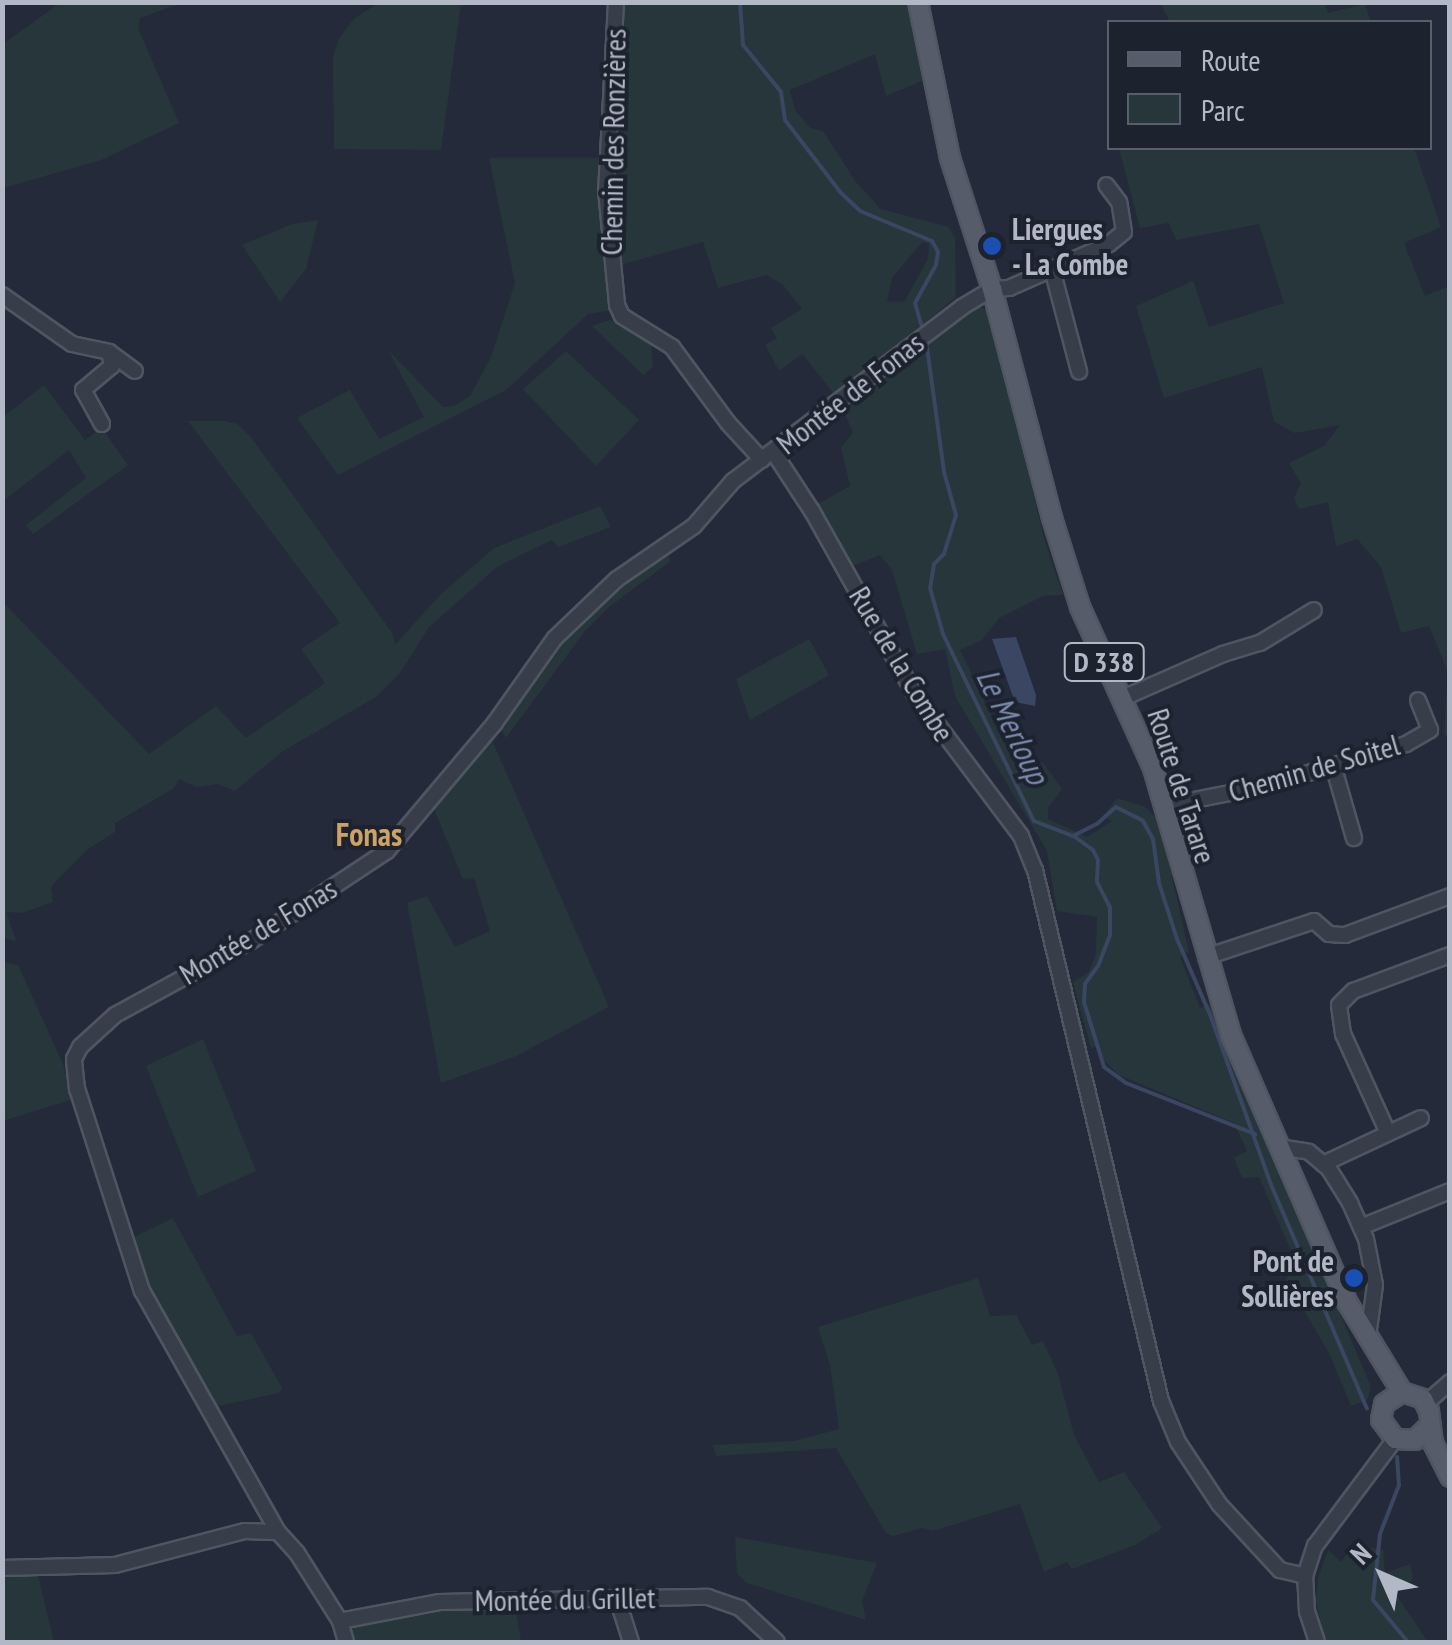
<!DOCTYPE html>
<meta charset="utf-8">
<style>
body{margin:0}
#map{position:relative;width:1452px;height:1645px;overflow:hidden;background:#242a3a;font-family:"PT Sans Narrow",sans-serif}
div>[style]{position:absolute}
.green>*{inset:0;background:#26363b}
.water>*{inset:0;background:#3a4662}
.stream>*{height:4px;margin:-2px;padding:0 2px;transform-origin:2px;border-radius:2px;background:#3a4662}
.roads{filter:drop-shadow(2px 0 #505562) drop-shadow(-2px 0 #505562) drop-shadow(0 2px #505562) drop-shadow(0 -2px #505562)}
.minor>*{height:14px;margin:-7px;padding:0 7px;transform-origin:7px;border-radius:7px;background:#383d4a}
.major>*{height:18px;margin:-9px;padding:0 9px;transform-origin:9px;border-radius:9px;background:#565c6a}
.dots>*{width:28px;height:28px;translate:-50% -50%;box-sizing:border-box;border:5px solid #1d222f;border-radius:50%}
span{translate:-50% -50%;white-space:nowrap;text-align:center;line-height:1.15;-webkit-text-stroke:8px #1d222f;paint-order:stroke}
.shield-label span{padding:2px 8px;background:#1d222f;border:2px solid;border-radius:8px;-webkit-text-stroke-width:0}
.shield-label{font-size:28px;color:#b3b8c6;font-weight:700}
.street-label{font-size:30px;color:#b3b8c6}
.poi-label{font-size:30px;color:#b3b8c6;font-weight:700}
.left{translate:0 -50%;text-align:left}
.right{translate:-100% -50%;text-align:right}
.water-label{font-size:32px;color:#7c8bac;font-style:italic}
.neighbourhood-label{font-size:32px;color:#cea166;font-weight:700}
.frame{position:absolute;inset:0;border:5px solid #b3b8c6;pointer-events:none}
.legend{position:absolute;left:1107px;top:20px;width:325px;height:130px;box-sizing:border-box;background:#1d222f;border:2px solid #595e6b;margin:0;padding:12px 18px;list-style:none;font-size:30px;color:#b3b8c6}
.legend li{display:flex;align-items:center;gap:20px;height:50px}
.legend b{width:50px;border:2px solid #595e6b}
.north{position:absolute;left:1332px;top:1525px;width:100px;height:100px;-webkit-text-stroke:8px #1d222f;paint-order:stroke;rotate:315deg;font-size:28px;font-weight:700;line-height:40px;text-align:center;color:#b3b8c6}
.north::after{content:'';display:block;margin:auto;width:35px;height:45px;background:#b3b8c6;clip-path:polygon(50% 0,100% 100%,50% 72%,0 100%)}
</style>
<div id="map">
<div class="green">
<i style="clip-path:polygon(391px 2px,461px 3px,441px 150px,334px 149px,333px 57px,339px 38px,354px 19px,375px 5px)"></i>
<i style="clip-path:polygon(60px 3px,182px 3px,140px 18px,138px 28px,179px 123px,101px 160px,3px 188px,3px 44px)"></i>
<i style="clip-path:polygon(evenodd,623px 3px,909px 3px,922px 81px,886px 96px,875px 54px,790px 90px,795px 110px,810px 128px,823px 131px,856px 182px,881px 209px,949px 227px,955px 238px,956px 297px,836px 396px,802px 354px,779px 371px,765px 344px,777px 339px,771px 328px,802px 309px,783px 285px,767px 275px,718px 288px,703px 242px,620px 265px,612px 206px,623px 3px,922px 242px,929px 244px,928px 259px,904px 302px,887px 302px,892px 278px,922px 242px)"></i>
<i style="clip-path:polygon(1160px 3px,1325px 3px,1328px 13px,1365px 4px,1371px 22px,1170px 22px)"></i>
<i style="clip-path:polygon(1119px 148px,1414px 148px,1441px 227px,1404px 243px,1425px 296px,1449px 286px,1449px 738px,1444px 734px,1448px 672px,1429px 626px,1401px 633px,1381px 567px,1357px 539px,1336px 546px,1328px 502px,1299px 509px,1294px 498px,1301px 483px,1289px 463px,1324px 446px,1340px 425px,1295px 433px,1274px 422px,1262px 367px,1164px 398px,1136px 306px,1193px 281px,1209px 327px,1284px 303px,1259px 224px,1176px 240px,1169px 223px,1140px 228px)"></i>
<i style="clip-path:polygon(489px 158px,601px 158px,602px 223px,612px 310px,588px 314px,506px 390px,338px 475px,297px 418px,350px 390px,379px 439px,424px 417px,388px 350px,443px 407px,454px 406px,470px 396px,491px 357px,515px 283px)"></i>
<i style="clip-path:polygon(318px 220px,306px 269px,280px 302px,242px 245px,292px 224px)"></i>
<i style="clip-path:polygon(978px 306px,989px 311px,1045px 542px,1063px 595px,1043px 596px,999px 618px,982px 640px,960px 650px,1022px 779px,1042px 762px,1062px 789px,1048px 808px,1048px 819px,1087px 837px,1112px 821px,1103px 816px,1117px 798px,1145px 807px,1159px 820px,1189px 952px,1180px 957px,1200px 1008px,1210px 1004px,1371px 1387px,1368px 1399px,1351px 1406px,1330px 1355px,1286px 1279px,1298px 1267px,1259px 1177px,1242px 1178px,1234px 1158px,1247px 1151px,1234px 1123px,1119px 1075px,1102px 1059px,1099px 1046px,1091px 1048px,1073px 982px,1089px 972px,1096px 954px,1097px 917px,1057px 911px,1047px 851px,955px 696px,945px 649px,917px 654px,892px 570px,880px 555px,853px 566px,816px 505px,850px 486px,841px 448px,853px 432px,843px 411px)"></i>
<i style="clip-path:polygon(610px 320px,651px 339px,653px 367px,643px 375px,592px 326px)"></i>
<i style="clip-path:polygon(566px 351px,639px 420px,596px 466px,523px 389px)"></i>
<i style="clip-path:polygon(44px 385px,85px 440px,102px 428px,128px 465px,33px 534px,26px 525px,86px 478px,69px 450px,3px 501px,3px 417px)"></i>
<i style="clip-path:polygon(188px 421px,225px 421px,237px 424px,251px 437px,393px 634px,395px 645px,440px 595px,494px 548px,600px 506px,611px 527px,558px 547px,552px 540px,497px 567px,429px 627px,400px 673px,376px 697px,283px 751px,235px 791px,218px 784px,196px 787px,179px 779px,174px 788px,115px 823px,115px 832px,88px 849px,57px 880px,51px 888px,53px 902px,22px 913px,6px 912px,16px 941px,3px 938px,3px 602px,149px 754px,216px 706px,246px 738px,325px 683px,301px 649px,340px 623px)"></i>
<i style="clip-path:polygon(666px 553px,671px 561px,609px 607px,585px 631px,506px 738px,499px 726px,554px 646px,616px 586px)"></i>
<i style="clip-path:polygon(809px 639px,829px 675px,750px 720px,736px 679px)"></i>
<i style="clip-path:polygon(491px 738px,609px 1007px,516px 1056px,441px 1083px,407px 903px,427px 896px,455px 947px,490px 931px,474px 878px,463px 879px,433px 807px)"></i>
<i style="clip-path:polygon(2px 962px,18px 965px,63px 1064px,73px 1099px,3px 1121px)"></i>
<i style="clip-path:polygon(203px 1039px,256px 1171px,198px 1197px,146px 1066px)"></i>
<i style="clip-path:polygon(173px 1218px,237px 1336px,251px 1333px,282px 1388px,279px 1393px,213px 1407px,149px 1295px,130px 1239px)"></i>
<i style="clip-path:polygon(978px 1278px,990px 1316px,1016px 1315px,1032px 1345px,1043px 1341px,1058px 1374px,1074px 1435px,1099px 1482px,1124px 1472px,1162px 1528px,1135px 1545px,1072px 1569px,1067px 1562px,1044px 1572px,1020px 1504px,933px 1531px,922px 1528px,893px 1536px,886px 1533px,836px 1448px,716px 1456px,713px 1445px,794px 1441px,839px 1429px,830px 1365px,818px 1327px)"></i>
<i style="clip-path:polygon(735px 1537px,877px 1563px,862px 1601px,866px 1620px,747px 1583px,737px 1574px)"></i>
<i style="clip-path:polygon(1354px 1545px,1383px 1550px,1385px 1573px,1410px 1564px,1413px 1579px,1395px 1593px,1428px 1642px,1326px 1642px,1316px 1602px,1318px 1578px,1328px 1550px,1341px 1562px)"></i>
<i style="clip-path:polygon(3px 1574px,38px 1575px,54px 1642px,3px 1642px)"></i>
<i style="clip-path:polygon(515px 1605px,521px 1641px,513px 1642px,355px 1642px,352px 1626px,430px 1608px)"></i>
</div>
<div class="water">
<i style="clip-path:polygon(1016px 637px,1036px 695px,1035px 706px,1015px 702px,992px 639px)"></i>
</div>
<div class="stream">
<i style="left:740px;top:2px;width:43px;rotate:86deg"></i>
<i style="left:743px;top:45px;width:60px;rotate:51deg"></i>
<i style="left:781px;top:92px;width:28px;rotate:82deg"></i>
<i style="left:785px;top:120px;width:92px;rotate:52.5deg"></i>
<i style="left:841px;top:193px;width:26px;rotate:43deg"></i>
<i style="left:860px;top:211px;width:78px;rotate:22.6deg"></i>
<i style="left:932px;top:241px;width:13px;rotate:61deg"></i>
<i style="left:938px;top:252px;width:13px;rotate:99deg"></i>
<i style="left:936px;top:265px;width:43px;rotate:118.9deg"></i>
<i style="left:915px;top:303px;width:29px;rotate:74deg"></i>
<i style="left:926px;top:340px;width:133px;rotate:82.2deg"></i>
<i style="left:944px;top:472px;width:45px;rotate:74.4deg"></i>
<i style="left:956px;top:515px;width:41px;rotate:107.1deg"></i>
<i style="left:944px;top:554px;width:14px;rotate:135deg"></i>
<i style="left:934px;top:564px;width:24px;rotate:99deg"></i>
<i style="left:930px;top:588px;width:48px;rotate:74.2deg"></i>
<i style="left:943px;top:634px;width:208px;rotate:64.1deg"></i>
<i style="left:1034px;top:821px;width:42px;rotate:21deg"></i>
<i style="left:1073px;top:836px;width:27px;rotate:-27deg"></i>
<i style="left:1097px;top:824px;width:25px;rotate:-42deg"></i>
<i style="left:1116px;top:807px;width:30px;rotate:27deg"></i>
<i style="left:1143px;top:821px;width:21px;rotate:61deg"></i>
<i style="left:1153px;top:839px;width:44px;rotate:82.2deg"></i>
<i style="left:1159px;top:883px;width:59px;rotate:72.2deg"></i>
<i style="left:1177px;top:939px;width:85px;rotate:66.4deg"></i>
<i style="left:1211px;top:1017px;width:181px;rotate:70.3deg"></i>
<i style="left:1272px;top:1187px;width:241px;rotate:66.8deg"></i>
<i style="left:1075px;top:837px;width:22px;rotate:36deg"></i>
<i style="left:1093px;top:850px;width:11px;rotate:63deg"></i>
<i style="left:1098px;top:860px;width:22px;rotate:93deg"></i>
<i style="left:1097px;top:882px;width:28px;rotate:63deg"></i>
<i style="left:1110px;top:907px;width:28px;rotate:90deg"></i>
<i style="left:1110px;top:935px;width:33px;rotate:111deg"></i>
<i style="left:1098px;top:966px;width:22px;rotate:126deg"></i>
<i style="left:1085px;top:984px;width:18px;rotate:93deg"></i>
<i style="left:1084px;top:1002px;width:68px;rotate:72.9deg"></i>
<i style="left:1104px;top:1067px;width:27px;rotate:36deg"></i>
<i style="left:1126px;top:1083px;width:139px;rotate:21.6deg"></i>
<i style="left:1397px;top:1457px;width:28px;rotate:86deg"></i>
<i style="left:1399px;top:1485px;width:53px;rotate:111.2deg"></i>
<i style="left:1380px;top:1534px;width:66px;rotate:96.1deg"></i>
<i style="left:1373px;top:1600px;width:55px;rotate:50.2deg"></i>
</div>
<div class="roads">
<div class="minor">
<i style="left:616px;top:2px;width:188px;rotate:93deg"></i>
<i style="left:606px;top:190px;width:116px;rotate:84.5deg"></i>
<i style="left:617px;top:305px;width:12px;rotate:66deg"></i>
<i style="left:622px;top:316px;width:59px;rotate:31.8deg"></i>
<i style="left:672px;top:347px;width:94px;rotate:53.6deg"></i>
<i style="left:728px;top:423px;width:50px;rotate:47.4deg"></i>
<i style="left:1052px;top:269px;width:106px;rotate:75.2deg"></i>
<i style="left:2px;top:295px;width:85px;rotate:35deg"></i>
<i style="left:72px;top:344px;width:38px;rotate:12deg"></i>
<i style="left:109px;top:352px;width:32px;rotate:36deg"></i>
<i style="left:102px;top:424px;width:39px;rotate:-119deg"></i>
<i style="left:83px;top:390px;width:38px;rotate:-40deg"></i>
<i style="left:112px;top:366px;width:14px;rotate:-102deg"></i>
<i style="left:774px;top:453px;width:69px;rotate:56.8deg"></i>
<i style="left:812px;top:511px;width:212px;rotate:60.7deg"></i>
<i style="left:916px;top:696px;width:175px;rotate:53.1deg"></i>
<i style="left:1021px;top:836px;width:37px;rotate:68deg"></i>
<i style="left:1035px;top:870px;width:546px;rotate:76.65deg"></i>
<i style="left:1161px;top:1401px;width:44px;rotate:67.5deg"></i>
<i style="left:1178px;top:1442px;width:74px;rotate:56.5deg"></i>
<i style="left:1219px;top:1504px;width:90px;rotate:47.3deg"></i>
<i style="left:1280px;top:1570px;width:26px;rotate:13deg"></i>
<i style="left:1123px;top:698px;width:109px;rotate:-23.7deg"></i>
<i style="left:1223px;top:654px;width:39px;rotate:-17deg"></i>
<i style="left:1260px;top:643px;width:63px;rotate:-31.4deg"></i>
<i style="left:1333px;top:765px;width:76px;rotate:74deg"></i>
<i style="left:1163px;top:806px;width:100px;rotate:-11deg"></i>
<i style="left:1261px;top:787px;width:151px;rotate:-16.5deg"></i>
<i style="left:1406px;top:744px;width:28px;rotate:-30deg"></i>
<i style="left:1430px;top:730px;width:32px;rotate:-112deg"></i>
<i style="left:1206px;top:957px;width:114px;rotate:-18.4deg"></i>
<i style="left:1314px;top:921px;width:20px;rotate:41deg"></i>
<i style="left:1329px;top:934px;width:16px;rotate:4deg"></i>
<i style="left:1345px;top:935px;width:112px;rotate:-20.4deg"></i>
<i style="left:1388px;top:1133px;width:109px;rotate:-114.4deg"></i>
<i style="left:1343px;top:1034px;width:29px;rotate:-98deg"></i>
<i style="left:1339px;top:1005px;width:20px;rotate:-45deg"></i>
<i style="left:1353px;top:991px;width:103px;rotate:-20.4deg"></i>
<i style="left:1279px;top:1147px;width:30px;rotate:9deg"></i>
<i style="left:1309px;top:1152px;width:26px;rotate:40deg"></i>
<i style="left:1329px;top:1169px;width:40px;rotate:58deg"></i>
<i style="left:1350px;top:1203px;width:39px;rotate:66deg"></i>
<i style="left:1366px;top:1239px;width:47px;rotate:78.9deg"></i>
<i style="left:1375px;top:1285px;width:52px;rotate:97.7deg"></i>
<i style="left:1323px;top:1164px;width:108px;rotate:-25.1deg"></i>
<i style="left:1361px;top:1227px;width:96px;rotate:-22deg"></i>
<i style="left:1426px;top:1403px;width:32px;rotate:-41deg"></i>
<i style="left:278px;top:1532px;width:277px;rotate:-119.4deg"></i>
<i style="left:142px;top:1291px;width:212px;rotate:-107.8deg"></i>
<i style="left:77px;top:1089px;width:30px;rotate:-96deg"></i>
<i style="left:74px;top:1059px;width:13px;rotate:-63deg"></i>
<i style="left:80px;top:1047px;width:47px;rotate:-42.4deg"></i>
<i style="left:115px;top:1015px;width:155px;rotate:-28.6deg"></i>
<i style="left:251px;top:941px;width:163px;rotate:-33.5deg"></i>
<i style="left:387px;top:851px;width:166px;rotate:-49.9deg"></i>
<i style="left:494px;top:724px;width:105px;rotate:-54.7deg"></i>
<i style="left:555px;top:638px;width:86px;rotate:-43.6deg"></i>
<i style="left:617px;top:579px;width:93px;rotate:-34.5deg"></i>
<i style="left:694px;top:526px;width:60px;rotate:-49.1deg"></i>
<i style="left:733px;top:481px;width:288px;rotate:-37.2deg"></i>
<i style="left:962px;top:307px;width:35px;rotate:-31deg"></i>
<i style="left:992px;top:289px;width:17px;rotate:-3deg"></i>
<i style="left:1009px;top:288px;width:109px;rotate:-23.7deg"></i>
<i style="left:1109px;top:244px;width:19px;rotate:-39deg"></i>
<i style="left:1124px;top:232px;width:30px;rotate:-99deg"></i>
<i style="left:1119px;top:202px;width:21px;rotate:-127deg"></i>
<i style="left:2px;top:1568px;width:113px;rotate:-1.5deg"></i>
<i style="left:115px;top:1565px;width:134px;rotate:-14.7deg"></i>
<i style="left:245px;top:1531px;width:33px;rotate:2deg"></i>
<i style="left:278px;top:1532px;width:28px;rotate:48deg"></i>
<i style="left:297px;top:1553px;width:80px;rotate:57.7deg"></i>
<i style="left:340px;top:1621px;width:22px;rotate:74deg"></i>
<i style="left:617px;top:1598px;width:46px;rotate:72.3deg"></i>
<i style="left:340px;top:1621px;width:102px;rotate:-10.8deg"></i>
<i style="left:440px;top:1602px;width:268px;rotate:-1.1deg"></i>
<i style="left:708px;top:1597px;width:34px;rotate:19deg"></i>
<i style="left:740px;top:1608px;width:50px;rotate:42.6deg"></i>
<i style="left:1317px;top:1642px;width:32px;rotate:-108deg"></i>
<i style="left:1307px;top:1612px;width:36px;rotate:-93deg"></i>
<i style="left:1305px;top:1576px;width:32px;rotate:-72deg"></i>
<i style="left:1315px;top:1546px;width:134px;rotate:-53.2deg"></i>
</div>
<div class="major">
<i style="left:918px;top:2px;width:159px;rotate:78.4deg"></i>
<i style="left:950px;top:158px;width:138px;rotate:72.2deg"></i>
<i style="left:992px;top:289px;width:237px;rotate:75.3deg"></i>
<i style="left:1052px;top:518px;width:93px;rotate:72.5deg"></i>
<i style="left:1080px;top:607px;width:177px;rotate:65.6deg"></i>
<i style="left:1153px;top:768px;width:278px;rotate:73.7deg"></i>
<i style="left:1231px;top:1035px;width:291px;rotate:66.5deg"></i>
<i style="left:1347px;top:1302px;width:105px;rotate:58.6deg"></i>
<i style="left:1428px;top:1427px;width:18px;rotate:135deg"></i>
<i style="left:1415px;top:1440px;width:20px;rotate:-177deg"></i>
<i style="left:1395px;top:1439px;width:24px;rotate:-126deg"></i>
<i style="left:1381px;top:1420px;width:16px;rotate:-79deg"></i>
<i style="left:1384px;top:1404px;width:22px;rotate:-34deg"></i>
<i style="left:1402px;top:1392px;width:22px;rotate:18deg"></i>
<i style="left:1423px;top:1399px;width:13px;rotate:63deg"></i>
<i style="left:1429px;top:1411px;width:32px;rotate:83deg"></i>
<i style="left:1433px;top:1443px;width:38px;rotate:63deg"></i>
</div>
</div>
<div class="dots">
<i style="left:992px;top:246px;background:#1a4fb4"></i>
<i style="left:1354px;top:1278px;background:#1a4fb4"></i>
</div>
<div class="shield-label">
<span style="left:1104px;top:662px">D 338</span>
</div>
<div class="street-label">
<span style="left:613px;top:142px;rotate:-89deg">Chemin des Ronzières</span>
<span style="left:850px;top:393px;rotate:-38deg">Montée de Fonas</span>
<span style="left:902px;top:664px;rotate:59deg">Rue de la Combe</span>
<span style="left:1314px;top:768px;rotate:-16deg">Chemin de Soitel</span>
<span style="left:1182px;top:786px;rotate:72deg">Route de Tarare</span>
<span style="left:258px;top:931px;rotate:-31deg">Montée de Fonas</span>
<span style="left:565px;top:1599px;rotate:-1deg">Montée du Grillet</span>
</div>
<div class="poi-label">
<span class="left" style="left:1012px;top:246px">Liergues<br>- La Combe</span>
<span class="right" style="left:1334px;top:1278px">Pont de<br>Sollières</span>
</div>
<div class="water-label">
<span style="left:1013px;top:726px;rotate:64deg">Le Merloup</span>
</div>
<div class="neighbourhood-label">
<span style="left:369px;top:834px">Fonas</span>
</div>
<div class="frame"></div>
<ul class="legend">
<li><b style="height:12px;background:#565c6a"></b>Route</li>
<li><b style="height:28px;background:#26363b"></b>Parc</li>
</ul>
<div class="north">N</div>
</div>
